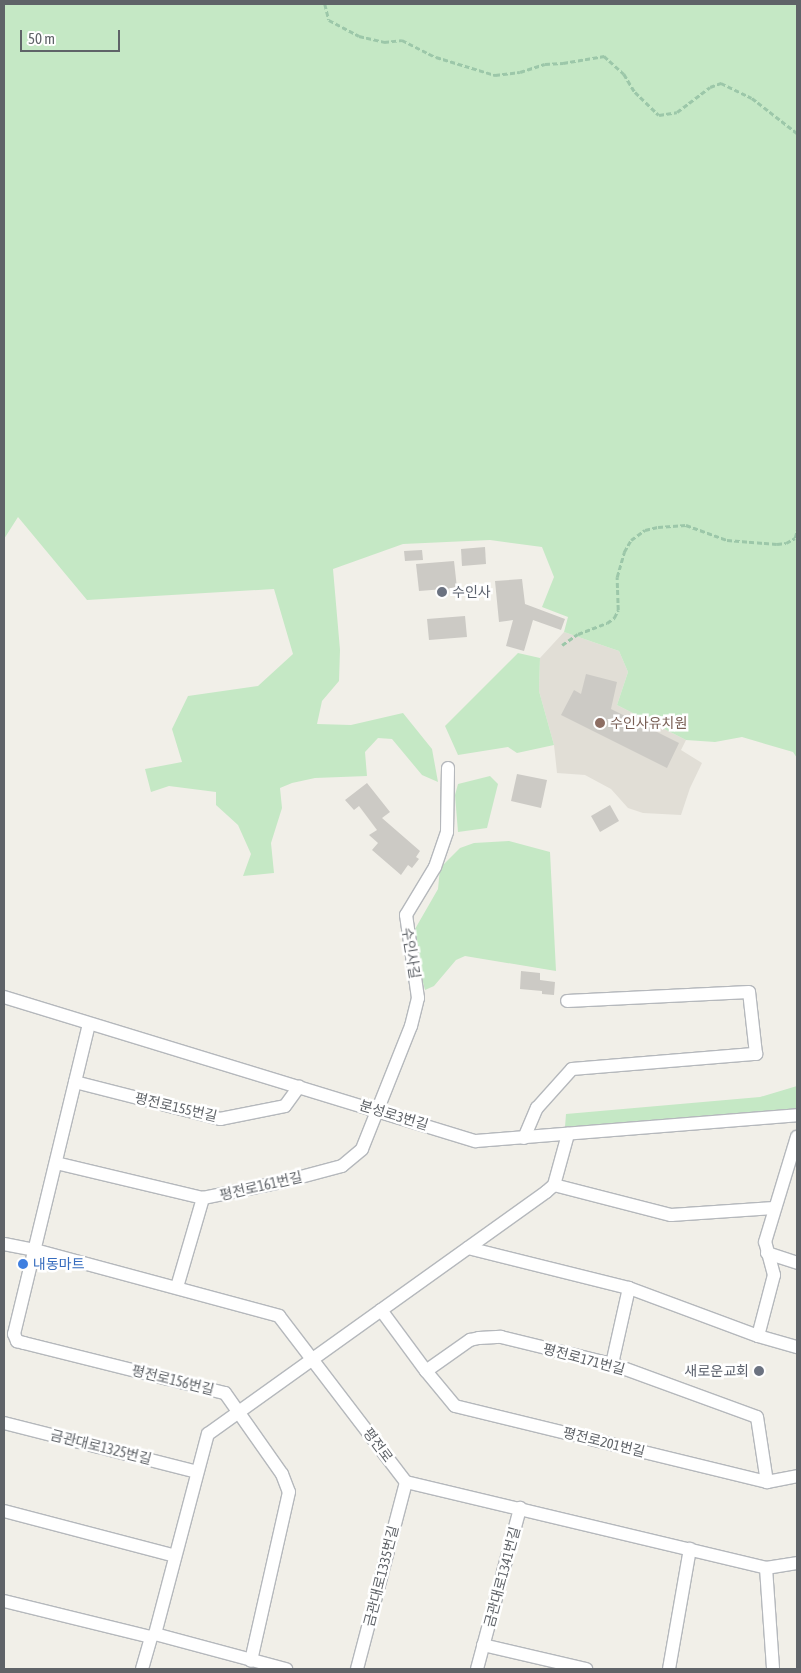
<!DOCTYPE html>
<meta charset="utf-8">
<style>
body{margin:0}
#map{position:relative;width:801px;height:1673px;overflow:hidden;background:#f1efe8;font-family:"Asap Condensed","Noto Sans KR",sans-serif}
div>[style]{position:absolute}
.education>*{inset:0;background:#e1ded6}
.green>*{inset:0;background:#c5e8c5}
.building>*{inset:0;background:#cccac5}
.path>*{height:2.5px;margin-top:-1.25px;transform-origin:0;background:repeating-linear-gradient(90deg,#9cc7a9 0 5px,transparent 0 7.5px)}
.roads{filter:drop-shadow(1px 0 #b5b8bc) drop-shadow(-1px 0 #b5b8bc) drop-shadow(0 1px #b5b8bc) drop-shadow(0 -1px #b5b8bc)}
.minor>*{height:12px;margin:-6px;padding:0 6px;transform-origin:6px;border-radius:6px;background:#fff}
.dots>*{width:14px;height:14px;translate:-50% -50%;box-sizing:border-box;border:2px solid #fff;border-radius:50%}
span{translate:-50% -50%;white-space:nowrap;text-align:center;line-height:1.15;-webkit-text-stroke:5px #fff;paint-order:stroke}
.worship-label{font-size:14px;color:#5b616d}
.left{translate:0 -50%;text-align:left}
.right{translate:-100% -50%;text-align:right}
.education-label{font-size:14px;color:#785e54}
.street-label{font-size:14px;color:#5f6368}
.shop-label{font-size:14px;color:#366cbe}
.frame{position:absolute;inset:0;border:5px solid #5f6368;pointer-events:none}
.scale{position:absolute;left:20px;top:30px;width:100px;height:22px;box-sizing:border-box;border:2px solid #5f6368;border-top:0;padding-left:6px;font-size:15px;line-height:18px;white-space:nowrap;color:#5f6368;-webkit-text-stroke:4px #fff;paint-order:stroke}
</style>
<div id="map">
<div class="education">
<i style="clip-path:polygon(564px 632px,619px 651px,628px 672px,617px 705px,686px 740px,681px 750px,702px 763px,690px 788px,681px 815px,643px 813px,628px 808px,611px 789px,585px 775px,557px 773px,554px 745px,539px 691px,540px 658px)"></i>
</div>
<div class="green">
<i style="clip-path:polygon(4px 4px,797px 4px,797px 758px,793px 752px,742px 737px,715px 742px,686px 740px,617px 705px,628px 672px,619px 651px,564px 632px,568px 617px,542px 607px,554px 577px,542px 547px,490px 540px,403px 544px,333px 569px,340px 650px,339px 681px,322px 701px,317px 724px,351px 725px,403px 713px,432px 749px,438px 782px,422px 775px,392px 739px,378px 738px,365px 752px,367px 776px,315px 778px,292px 783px,280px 788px,282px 808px,271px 843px,274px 873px,243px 876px,251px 854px,238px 825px,216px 805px,216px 792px,169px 786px,151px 792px,145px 769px,182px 762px,172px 729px,188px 696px,258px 686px,293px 654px,274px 589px,87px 600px,18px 517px,4px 539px)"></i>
<i style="clip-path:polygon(518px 653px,540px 658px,539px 691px,554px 745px,517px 753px,508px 747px,458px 755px,445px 726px)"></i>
<i style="clip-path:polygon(490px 776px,498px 784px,487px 828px,458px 832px,455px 795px,458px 784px)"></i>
<i style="clip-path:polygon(509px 841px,550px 852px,556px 971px,465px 956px,456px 960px,434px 986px,425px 990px,411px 936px,438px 889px,440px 868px,460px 848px,474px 843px)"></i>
<i style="clip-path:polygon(797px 1086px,797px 1112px,565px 1127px,566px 1114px,760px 1097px)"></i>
</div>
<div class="building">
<i style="clip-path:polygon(485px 547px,486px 564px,462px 566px,461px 549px)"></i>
<i style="clip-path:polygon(422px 550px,423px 560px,405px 561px,404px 551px)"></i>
<i style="clip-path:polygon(454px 561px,457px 588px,419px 591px,416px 564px)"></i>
<i style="clip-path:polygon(522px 579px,525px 604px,565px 619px,561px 630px,533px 620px,524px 651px,506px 646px,513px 620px,499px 622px,495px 581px)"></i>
<i style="clip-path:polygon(465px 616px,467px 637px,429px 640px,427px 619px)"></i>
<i style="clip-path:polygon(586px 674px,617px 682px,611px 709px,679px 743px,667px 768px,561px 715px,574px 690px,581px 694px)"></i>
<i style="clip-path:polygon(517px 774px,547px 780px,541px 808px,511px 801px)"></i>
<i style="clip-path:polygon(367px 783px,390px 812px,382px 818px,420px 851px,416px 857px,419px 859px,412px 868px,408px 865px,401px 875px,372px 850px,378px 843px,369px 835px,377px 830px,359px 806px,354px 810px,345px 800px)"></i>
<i style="clip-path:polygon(610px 805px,619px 821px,600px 832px,591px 816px)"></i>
<i style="clip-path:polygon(521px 971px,540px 973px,540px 980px,555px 982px,554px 995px,542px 994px,542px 991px,520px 989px)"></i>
</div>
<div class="path">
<i style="left:325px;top:4px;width:16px;rotate:76deg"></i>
<i style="left:329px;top:20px;width:34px;rotate:28deg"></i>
<i style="left:359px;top:36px;width:26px;rotate:13deg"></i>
<i style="left:384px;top:42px;width:18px;rotate:-6deg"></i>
<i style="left:402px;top:40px;width:38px;rotate:27deg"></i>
<i style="left:436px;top:57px;width:62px;rotate:17deg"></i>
<i style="left:495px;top:75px;width:25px;rotate:-7deg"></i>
<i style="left:520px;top:72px;width:26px;rotate:-18deg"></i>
<i style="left:545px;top:64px;width:18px;rotate:-3deg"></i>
<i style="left:563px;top:63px;width:42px;rotate:-9.7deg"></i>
<i style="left:604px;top:56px;width:27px;rotate:42deg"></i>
<i style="left:624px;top:74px;width:21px;rotate:59deg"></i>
<i style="left:635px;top:92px;width:33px;rotate:44deg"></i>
<i style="left:659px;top:115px;width:18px;rotate:-9deg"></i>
<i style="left:677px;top:112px;width:41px;rotate:-37.1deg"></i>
<i style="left:710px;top:87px;width:12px;rotate:-20deg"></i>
<i style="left:721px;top:83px;width:34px;rotate:26deg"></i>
<i style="left:752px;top:98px;width:57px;rotate:37.9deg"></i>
<i style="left:562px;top:645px;width:19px;rotate:-35deg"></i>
<i style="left:578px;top:634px;width:31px;rotate:-21deg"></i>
<i style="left:607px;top:623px;width:9px;rotate:-36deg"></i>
<i style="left:614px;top:618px;width:9px;rotate:-63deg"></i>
<i style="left:618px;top:610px;width:33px;rotate:-92deg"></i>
<i style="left:617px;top:577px;width:26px;rotate:-74deg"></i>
<i style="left:624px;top:552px;width:14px;rotate:-60deg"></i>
<i style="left:631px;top:540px;width:17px;rotate:-36deg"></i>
<i style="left:645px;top:530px;width:13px;rotate:-13deg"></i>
<i style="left:658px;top:527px;width:28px;rotate:-4deg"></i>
<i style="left:686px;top:525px;width:44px;rotate:20.1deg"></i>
<i style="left:727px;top:540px;width:50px;rotate:4.6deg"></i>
<i style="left:777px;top:544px;width:9px;rotate:-6deg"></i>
<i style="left:786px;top:543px;width:10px;rotate:-29deg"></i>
<i style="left:795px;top:538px;width:8px;rotate:-76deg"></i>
</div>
<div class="roads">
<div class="minor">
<i style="left:4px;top:997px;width:493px;rotate:17deg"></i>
<i style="left:476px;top:1141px;width:322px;rotate:-4.6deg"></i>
<i style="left:89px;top:1024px;width:319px;rotate:103.6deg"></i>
<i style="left:14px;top:1334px;width:8px;rotate:67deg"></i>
<i style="left:17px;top:1341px;width:7px;rotate:16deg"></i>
<i style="left:24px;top:1343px;width:207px;rotate:14deg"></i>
<i style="left:225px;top:1393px;width:99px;rotate:54.9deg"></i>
<i style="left:282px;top:1474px;width:19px;rotate:69deg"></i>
<i style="left:289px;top:1492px;width:173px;rotate:102.7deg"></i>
<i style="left:75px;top:1082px;width:150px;rotate:14.3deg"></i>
<i style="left:220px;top:1119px;width:66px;rotate:-11.3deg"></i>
<i style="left:285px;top:1106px;width:24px;rotate:-54deg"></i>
<i style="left:524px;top:1138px;width:33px;rotate:-67deg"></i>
<i style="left:537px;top:1108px;width:52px;rotate:-48.1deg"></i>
<i style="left:572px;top:1069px;width:185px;rotate:-4.7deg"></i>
<i style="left:756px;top:1054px;width:62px;rotate:-96.4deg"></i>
<i style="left:749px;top:992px;width:182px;rotate:177.2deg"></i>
<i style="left:56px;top:1163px;width:151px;rotate:13.4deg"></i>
<i style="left:203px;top:1198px;width:81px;rotate:-11.4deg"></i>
<i style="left:282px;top:1182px;width:62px;rotate:-14.9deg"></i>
<i style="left:342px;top:1166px;width:26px;rotate:-40deg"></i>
<i style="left:362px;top:1149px;width:132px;rotate:-68.3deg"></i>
<i style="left:411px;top:1026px;width:29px;rotate:-76deg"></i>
<i style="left:418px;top:998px;width:84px;rotate:-98.2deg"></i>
<i style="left:406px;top:915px;width:56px;rotate:-58.9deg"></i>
<i style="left:435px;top:867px;width:37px;rotate:-71deg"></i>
<i style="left:447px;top:832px;width:64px;rotate:-89.1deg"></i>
<i style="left:554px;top:1185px;width:121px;rotate:14.4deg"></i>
<i style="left:671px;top:1215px;width:103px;rotate:-3.9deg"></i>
<i style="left:4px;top:1244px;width:32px;rotate:11deg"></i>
<i style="left:35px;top:1250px;width:253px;rotate:15.1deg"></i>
<i style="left:279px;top:1316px;width:209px;rotate:52.6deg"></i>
<i style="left:406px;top:1482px;width:370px;rotate:13.4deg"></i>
<i style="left:766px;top:1568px;width:31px;rotate:-9deg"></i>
<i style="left:468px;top:1248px;width:166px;rotate:14deg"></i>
<i style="left:629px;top:1288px;width:138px;rotate:20.4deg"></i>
<i style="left:758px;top:1336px;width:41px;rotate:15.8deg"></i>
<i style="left:767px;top:1253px;width:32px;rotate:18deg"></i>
<i style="left:177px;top:1287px;width:93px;rotate:-73.7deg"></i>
<i style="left:381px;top:1310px;width:76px;rotate:53.6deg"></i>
<i style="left:426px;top:1371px;width:45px;rotate:50.4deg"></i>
<i style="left:455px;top:1406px;width:321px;rotate:13.7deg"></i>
<i style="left:767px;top:1482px;width:31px;rotate:-11deg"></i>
<i style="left:758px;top:1336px;width:63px;rotate:-75.3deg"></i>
<i style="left:774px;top:1275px;width:34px;rotate:-105deg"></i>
<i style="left:765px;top:1242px;width:110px;rotate:-73.1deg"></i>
<i style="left:612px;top:1364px;width:78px;rotate:-77.4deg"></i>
<i style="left:426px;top:1371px;width:54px;rotate:-35.2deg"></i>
<i style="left:470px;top:1340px;width:9px;rotate:-13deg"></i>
<i style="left:479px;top:1338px;width:22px;rotate:-3deg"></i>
<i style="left:501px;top:1337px;width:114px;rotate:13.7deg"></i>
<i style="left:612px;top:1364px;width:154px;rotate:20.1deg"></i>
<i style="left:757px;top:1417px;width:66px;rotate:81.3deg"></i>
<i style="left:4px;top:1423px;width:199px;rotate:14.2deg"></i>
<i style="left:4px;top:1511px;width:177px;rotate:14.7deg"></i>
<i style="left:766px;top:1568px;width:101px;rotate:86deg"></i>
<i style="left:4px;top:1601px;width:151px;rotate:13.8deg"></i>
<i style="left:155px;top:1634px;width:136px;rotate:15deg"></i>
<i style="left:483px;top:1645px;width:106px;rotate:13.1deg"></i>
<i style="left:142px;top:1669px;width:33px;rotate:-74deg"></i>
<i style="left:151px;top:1637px;width:5px;rotate:-37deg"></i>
<i style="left:155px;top:1634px;width:207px;rotate:-75.2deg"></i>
<i style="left:208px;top:1434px;width:416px;rotate:-35.6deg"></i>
<i style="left:546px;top:1192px;width:11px;rotate:-41deg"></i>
<i style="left:554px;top:1185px;width:53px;rotate:-74.6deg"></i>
<i style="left:357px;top:1669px;width:193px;rotate:-75.3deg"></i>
<i style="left:477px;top:1669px;width:167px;rotate:-75deg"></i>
<i style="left:669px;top:1669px;width:122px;rotate:-80.1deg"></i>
</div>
</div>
<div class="dots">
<i style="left:442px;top:592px;background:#6b7280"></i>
<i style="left:600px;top:723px;background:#8d6e63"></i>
<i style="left:23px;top:1264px;background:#3f7fe0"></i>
<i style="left:759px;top:1371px;background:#6b7280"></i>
</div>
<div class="worship-label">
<span class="left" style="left:452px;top:592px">수인사</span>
<span class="right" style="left:749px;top:1371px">새로운교회</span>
</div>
<div class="education-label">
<span class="left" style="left:610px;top:723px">수인사유치원</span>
</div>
<div class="street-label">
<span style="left:411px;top:953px;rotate:81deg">수인사길</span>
<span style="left:176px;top:1107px;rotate:13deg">평전로155번길</span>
<span style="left:394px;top:1115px;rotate:17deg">분성로3번길</span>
<span style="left:261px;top:1186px;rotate:-13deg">평전로161번길</span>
<span style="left:584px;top:1359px;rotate:15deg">평전로171번길</span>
<span style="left:173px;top:1380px;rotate:14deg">평전로156번길</span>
<span style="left:604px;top:1442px;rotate:14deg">평전로201번길</span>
<span style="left:378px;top:1445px;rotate:53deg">평전로</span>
<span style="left:101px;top:1447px;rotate:14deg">금관대로1325번길</span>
<span style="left:381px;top:1576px;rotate:-76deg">금관대로1335번길</span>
<span style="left:502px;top:1577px;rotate:-75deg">금관대로1341번길</span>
</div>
<div class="shop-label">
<span class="left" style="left:33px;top:1264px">내동마트</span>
</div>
<div class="frame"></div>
<div class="scale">50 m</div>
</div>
